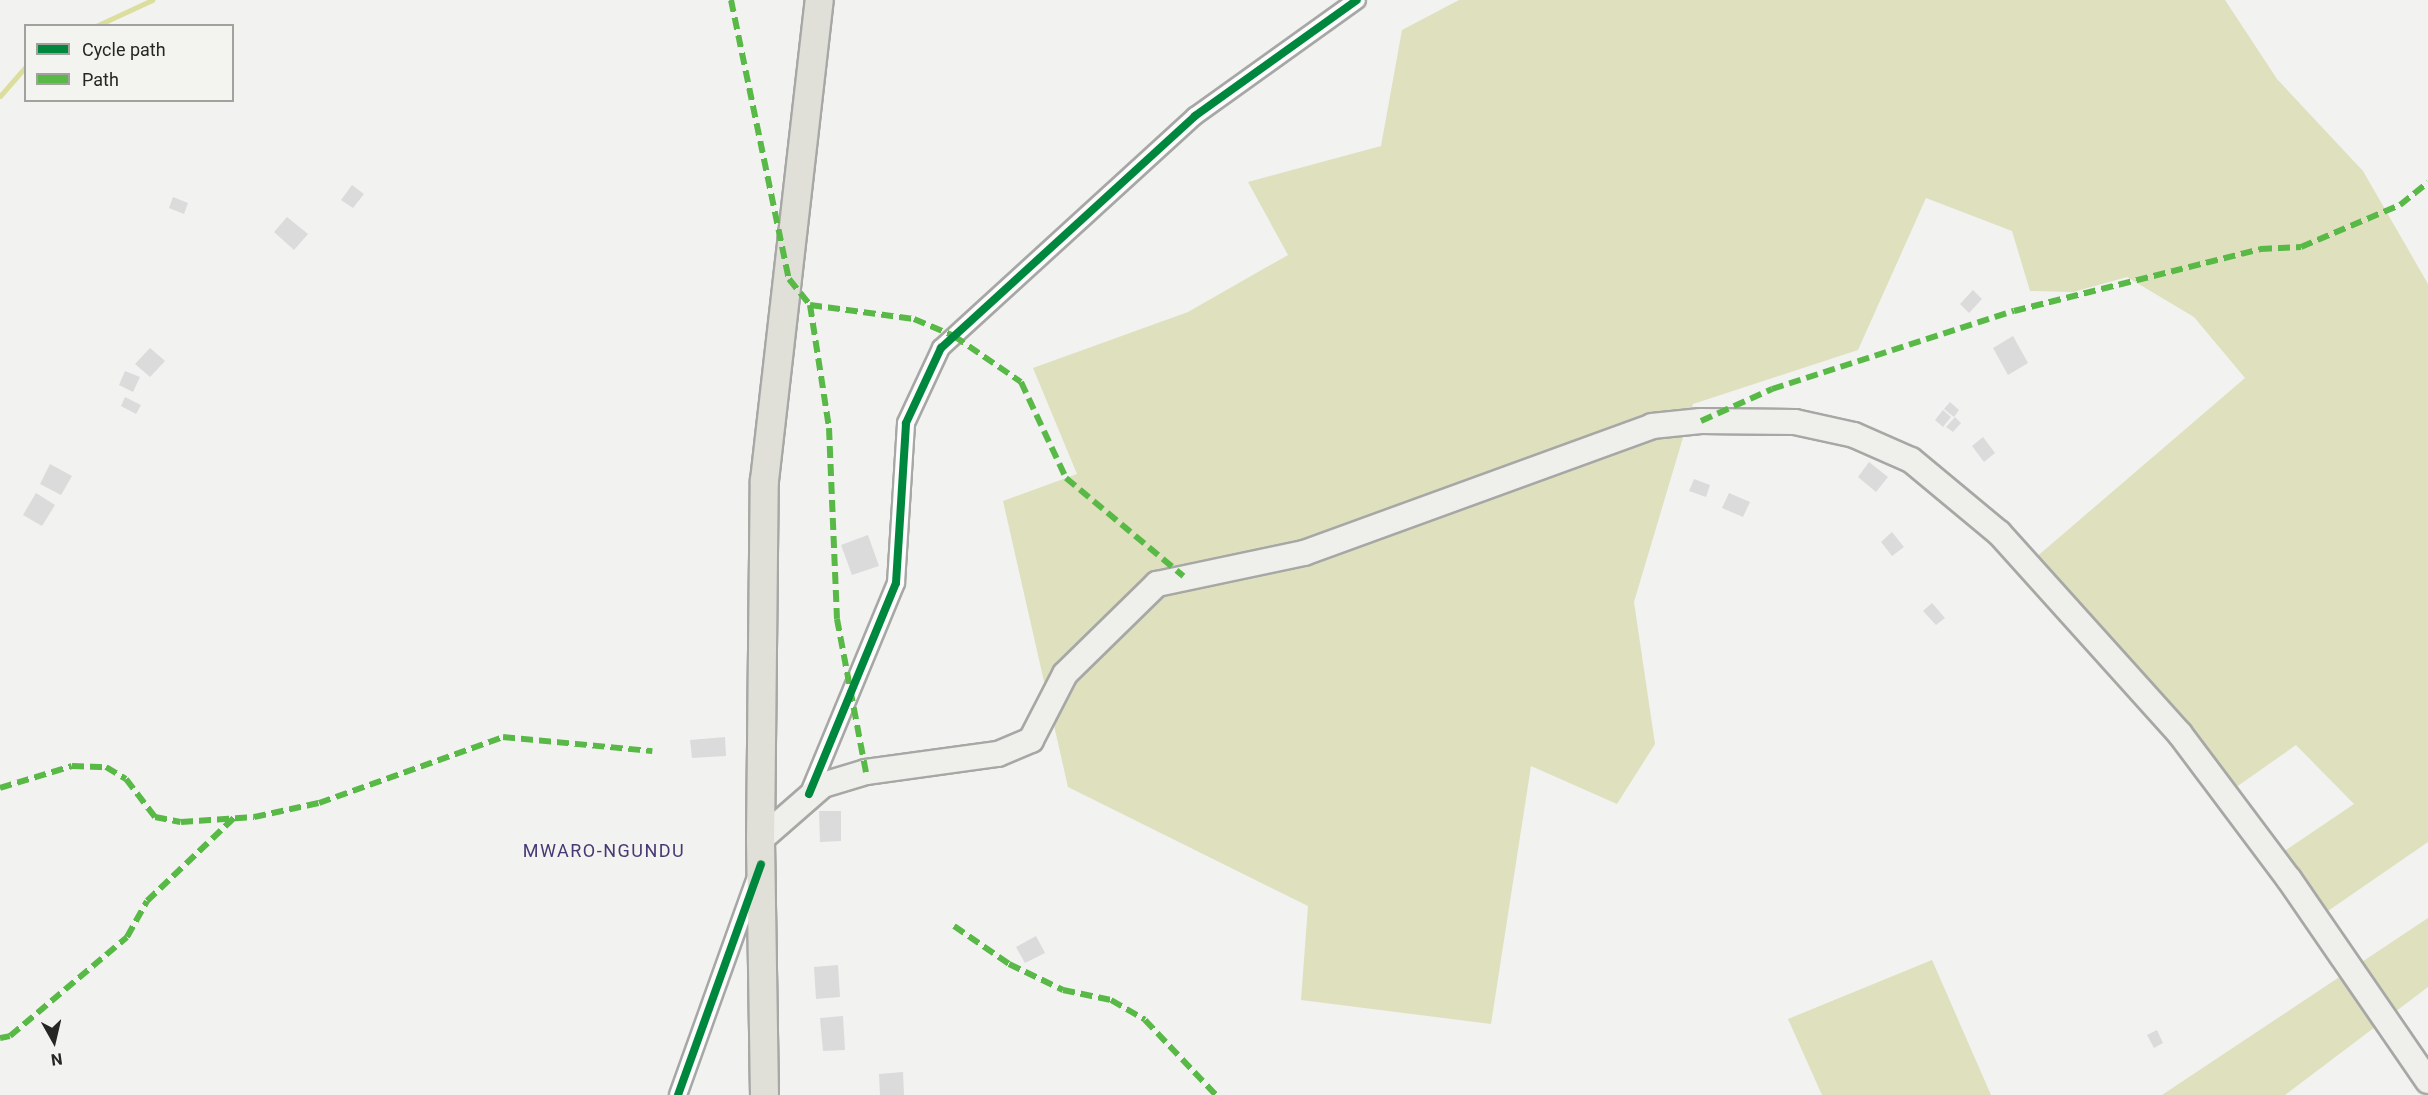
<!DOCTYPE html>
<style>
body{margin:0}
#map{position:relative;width:2428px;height:1095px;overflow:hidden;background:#f2f2f0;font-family:Roboto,sans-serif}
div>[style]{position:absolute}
.green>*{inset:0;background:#dfe0be}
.stream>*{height:5px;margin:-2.5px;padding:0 2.5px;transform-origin:2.5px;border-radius:2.5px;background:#dcde9d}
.building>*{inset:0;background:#dbdbdb}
.roads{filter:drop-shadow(2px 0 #a7a8a6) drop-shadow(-2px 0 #a7a8a6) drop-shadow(0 2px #a7a8a6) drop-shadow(0 -2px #a7a8a6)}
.minor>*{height:16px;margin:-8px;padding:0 8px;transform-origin:8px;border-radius:8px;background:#fdfdfd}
.secondary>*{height:24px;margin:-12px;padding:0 12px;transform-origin:12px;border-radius:12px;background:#efefeb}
.primary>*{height:27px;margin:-13.5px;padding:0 13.5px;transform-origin:13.5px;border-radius:13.5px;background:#e0e0d8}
.quiet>*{height:6px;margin-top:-3px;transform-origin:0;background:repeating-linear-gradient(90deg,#58b947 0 12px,transparent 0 18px)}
.cycleway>*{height:8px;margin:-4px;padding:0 4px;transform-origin:4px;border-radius:4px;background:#00873e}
span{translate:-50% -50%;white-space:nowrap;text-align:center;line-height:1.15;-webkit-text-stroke:4.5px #f3f3ef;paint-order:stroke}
.quarter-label{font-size:18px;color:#483875;letter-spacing:1.5px}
.legend{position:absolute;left:24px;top:24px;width:210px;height:78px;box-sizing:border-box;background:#f3f3ef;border:2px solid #a1a19e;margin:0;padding:8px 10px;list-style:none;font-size:18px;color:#262725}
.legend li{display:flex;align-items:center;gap:12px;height:30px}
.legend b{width:30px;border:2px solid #a1a19e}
.north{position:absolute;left:24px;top:1011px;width:60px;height:60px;-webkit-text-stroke:4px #f3f3ef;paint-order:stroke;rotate:172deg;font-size:16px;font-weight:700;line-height:24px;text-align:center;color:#262725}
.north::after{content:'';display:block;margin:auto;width:21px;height:27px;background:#262725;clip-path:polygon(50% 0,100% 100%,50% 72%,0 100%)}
</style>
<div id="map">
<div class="green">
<i style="clip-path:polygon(1459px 0,2225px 0,2277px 79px,2363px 171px,2428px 284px,2428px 842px,2325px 913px,2283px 852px,2354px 804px,2296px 745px,2232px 790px,2034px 559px,2245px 378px,2194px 317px,2127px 277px,2073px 292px,2030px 291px,2012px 231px,1926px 198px,1858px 350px,1693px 404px,1634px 602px,1655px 744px,1617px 804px,1531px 766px,1491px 1024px,1301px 1000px,1308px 906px,1068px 787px,1003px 501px,1077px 474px,1033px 368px,1188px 312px,1288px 255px,1248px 182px,1381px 146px,1402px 30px)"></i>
<i style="clip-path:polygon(2428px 918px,2428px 987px,2285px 1095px,2162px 1095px)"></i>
<i style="clip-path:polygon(1932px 960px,1991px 1095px,1822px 1095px,1788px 1019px)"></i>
</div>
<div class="stream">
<i style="left:96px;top:26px;width:62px;rotate:-24.9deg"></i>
<i style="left:0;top:96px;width:40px;rotate:-49deg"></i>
</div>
<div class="building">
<i style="clip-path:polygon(352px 185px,364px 194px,353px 208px,341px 200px)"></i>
<i style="clip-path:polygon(173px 197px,188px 203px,184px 214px,169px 208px)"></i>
<i style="clip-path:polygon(287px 217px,308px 234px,294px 250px,274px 232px)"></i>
<i style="clip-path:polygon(1973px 290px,1982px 299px,1969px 313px,1960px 304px)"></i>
<i style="clip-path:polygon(2013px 336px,2028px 363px,2008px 375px,1993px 348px)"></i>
<i style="clip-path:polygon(150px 348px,165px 361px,150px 377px,135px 364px)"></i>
<i style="clip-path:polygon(125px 371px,140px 377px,133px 392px,119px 385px)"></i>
<i style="clip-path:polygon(125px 397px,141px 405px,136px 414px,121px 406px)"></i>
<i style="clip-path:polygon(1950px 402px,1959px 410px,1954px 417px,1944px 409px)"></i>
<i style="clip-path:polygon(1943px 410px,1951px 417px,1943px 427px,1935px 420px)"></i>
<i style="clip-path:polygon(1955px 417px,1961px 423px,1953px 432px,1946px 427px)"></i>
<i style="clip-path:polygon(1983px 437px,1995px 453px,1984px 462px,1972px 446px)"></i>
<i style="clip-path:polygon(1869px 462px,1888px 477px,1876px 492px,1858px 477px)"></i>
<i style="clip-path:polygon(50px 464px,72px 476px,61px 495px,40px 484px)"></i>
<i style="clip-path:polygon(1694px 479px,1710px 485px,1706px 497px,1689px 491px)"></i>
<i style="clip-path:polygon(36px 493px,55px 505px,42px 526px,23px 515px)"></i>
<i style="clip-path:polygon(1729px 493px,1750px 502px,1743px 517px,1722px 508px)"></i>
<i style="clip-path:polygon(1892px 532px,1904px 547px,1892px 556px,1881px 542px)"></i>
<i style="clip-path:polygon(868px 535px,879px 566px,852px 575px,841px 545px)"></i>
<i style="clip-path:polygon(1932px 603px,1945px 618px,1936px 625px,1923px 611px)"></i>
<i style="clip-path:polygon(725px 737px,726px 756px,692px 758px,690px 740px)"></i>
<i style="clip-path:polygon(819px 811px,841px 811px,841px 841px,820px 842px)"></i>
<i style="clip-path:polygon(1036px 936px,1045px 953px,1025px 963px,1016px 947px)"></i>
<i style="clip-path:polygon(838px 965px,840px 997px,816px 999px,814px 967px)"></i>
<i style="clip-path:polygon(843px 1016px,845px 1050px,823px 1051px,820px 1018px)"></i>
<i style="clip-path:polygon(2157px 1030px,2163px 1043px,2154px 1048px,2147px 1035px)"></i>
<i style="clip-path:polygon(903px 1072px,904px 1095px,880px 1095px,879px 1074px)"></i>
</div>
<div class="roads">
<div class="minor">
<i style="left:809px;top:793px;width:227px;rotate:-67.5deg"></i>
<i style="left:896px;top:583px;width:160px;rotate:-86.4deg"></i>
<i style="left:906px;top:423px;width:83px;rotate:-65deg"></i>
<i style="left:941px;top:348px;width:344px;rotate:-42.4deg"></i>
<i style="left:1195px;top:116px;width:199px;rotate:-35.6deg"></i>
<i style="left:678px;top:1095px;width:228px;rotate:-70.3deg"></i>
</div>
<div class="secondary">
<i style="left:760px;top:840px;width:84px;rotate:-41.1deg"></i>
<i style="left:823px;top:785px;width:45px;rotate:-16.8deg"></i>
<i style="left:866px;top:772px;width:133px;rotate:-7.8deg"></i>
<i style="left:998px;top:754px;width:36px;rotate:-23deg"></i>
<i style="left:1031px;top:740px;width:74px;rotate:-62.7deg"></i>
<i style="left:1065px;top:674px;width:129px;rotate:-44.4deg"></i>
<i style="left:1157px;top:584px;width:150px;rotate:-11.9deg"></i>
<i style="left:1304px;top:553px;width:370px;rotate:-20deg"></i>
<i style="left:1652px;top:426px;width:49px;rotate:-5.8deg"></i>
<i style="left:1701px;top:421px;width:94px;rotate:0.6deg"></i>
<i style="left:1795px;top:422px;width:60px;rotate:12.4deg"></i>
<i style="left:1854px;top:435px;width:62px;rotate:23.7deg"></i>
<i style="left:1911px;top:460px;width:114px;rotate:39.7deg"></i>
<i style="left:1999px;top:533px;width:270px;rotate:48deg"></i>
<i style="left:2180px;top:734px;width:181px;rotate:53.1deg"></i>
<i style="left:2289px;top:879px;width:245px;rotate:55.5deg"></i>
</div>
<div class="primary">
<i style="left:764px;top:1095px;width:255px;rotate:-90.9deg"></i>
<i style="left:760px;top:840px;width:360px;rotate:-89.4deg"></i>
<i style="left:764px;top:480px;width:483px;rotate:-83.5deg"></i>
</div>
</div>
<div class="quiet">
<i style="left:731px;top:0;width:285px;rotate:78.3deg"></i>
<i style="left:789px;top:279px;width:33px;rotate:51deg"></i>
<i style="left:810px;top:305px;width:105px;rotate:7.7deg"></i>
<i style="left:914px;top:319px;width:43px;rotate:23deg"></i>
<i style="left:954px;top:336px;width:81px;rotate:34.5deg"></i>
<i style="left:1021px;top:382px;width:106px;rotate:64.9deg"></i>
<i style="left:1066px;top:478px;width:153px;rotate:39.9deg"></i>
<i style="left:810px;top:305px;width:124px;rotate:81.2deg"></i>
<i style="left:829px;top:428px;width:191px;rotate:87.6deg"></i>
<i style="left:837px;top:619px;width:156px;rotate:79.3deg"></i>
<i style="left:1701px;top:421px;width:78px;rotate:-24.3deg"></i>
<i style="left:1772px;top:389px;width:254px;rotate:-17.9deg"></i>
<i style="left:2014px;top:311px;width:254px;rotate:-14.1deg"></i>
<i style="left:2260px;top:249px;width:41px;rotate:-2.8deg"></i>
<i style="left:2301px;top:247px;width:108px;rotate:-23deg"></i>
<i style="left:2400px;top:205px;width:36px;rotate:-39deg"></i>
<i style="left:0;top:788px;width:75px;rotate:-17deg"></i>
<i style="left:72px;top:766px;width:34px;rotate:2deg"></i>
<i style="left:106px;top:767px;width:23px;rotate:31deg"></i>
<i style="left:126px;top:779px;width:48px;rotate:52.7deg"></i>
<i style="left:155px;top:817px;width:26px;rotate:11deg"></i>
<i style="left:181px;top:822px;width:73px;rotate:-3.9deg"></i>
<i style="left:254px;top:817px;width:66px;rotate:-12.2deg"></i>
<i style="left:319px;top:803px;width:195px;rotate:-19.7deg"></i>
<i style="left:503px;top:737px;width:150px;rotate:5.4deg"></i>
<i style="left:954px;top:926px;width:67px;rotate:34.6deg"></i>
<i style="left:1009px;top:964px;width:60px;rotate:25.7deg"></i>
<i style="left:1063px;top:990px;width:49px;rotate:11.8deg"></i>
<i style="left:1111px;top:1000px;width:39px;rotate:30deg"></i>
<i style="left:1145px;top:1020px;width:103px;rotate:46.6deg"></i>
<i style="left:0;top:1038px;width:10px;rotate:-11deg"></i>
<i style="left:10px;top:1036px;width:153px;rotate:-40.2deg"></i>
<i style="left:127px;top:937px;width:41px;rotate:-60.9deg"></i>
<i style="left:147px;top:901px;width:123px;rotate:-43.7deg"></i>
</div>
<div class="cycleway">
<i style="left:809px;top:794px;width:228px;rotate:-67.6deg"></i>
<i style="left:896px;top:583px;width:160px;rotate:-86.4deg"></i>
<i style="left:906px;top:423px;width:83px;rotate:-65deg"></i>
<i style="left:941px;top:348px;width:344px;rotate:-42.4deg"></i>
<i style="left:1195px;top:116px;width:199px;rotate:-35.6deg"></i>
<i style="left:678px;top:1095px;width:245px;rotate:-70.2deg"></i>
</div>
<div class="quarter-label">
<span style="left:604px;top:851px">MWARO-NGUNDU</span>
</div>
<ul class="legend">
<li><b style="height:8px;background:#00873e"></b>Cycle path</li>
<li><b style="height:8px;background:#58b947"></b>Path</li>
</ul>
<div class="north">N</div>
</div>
